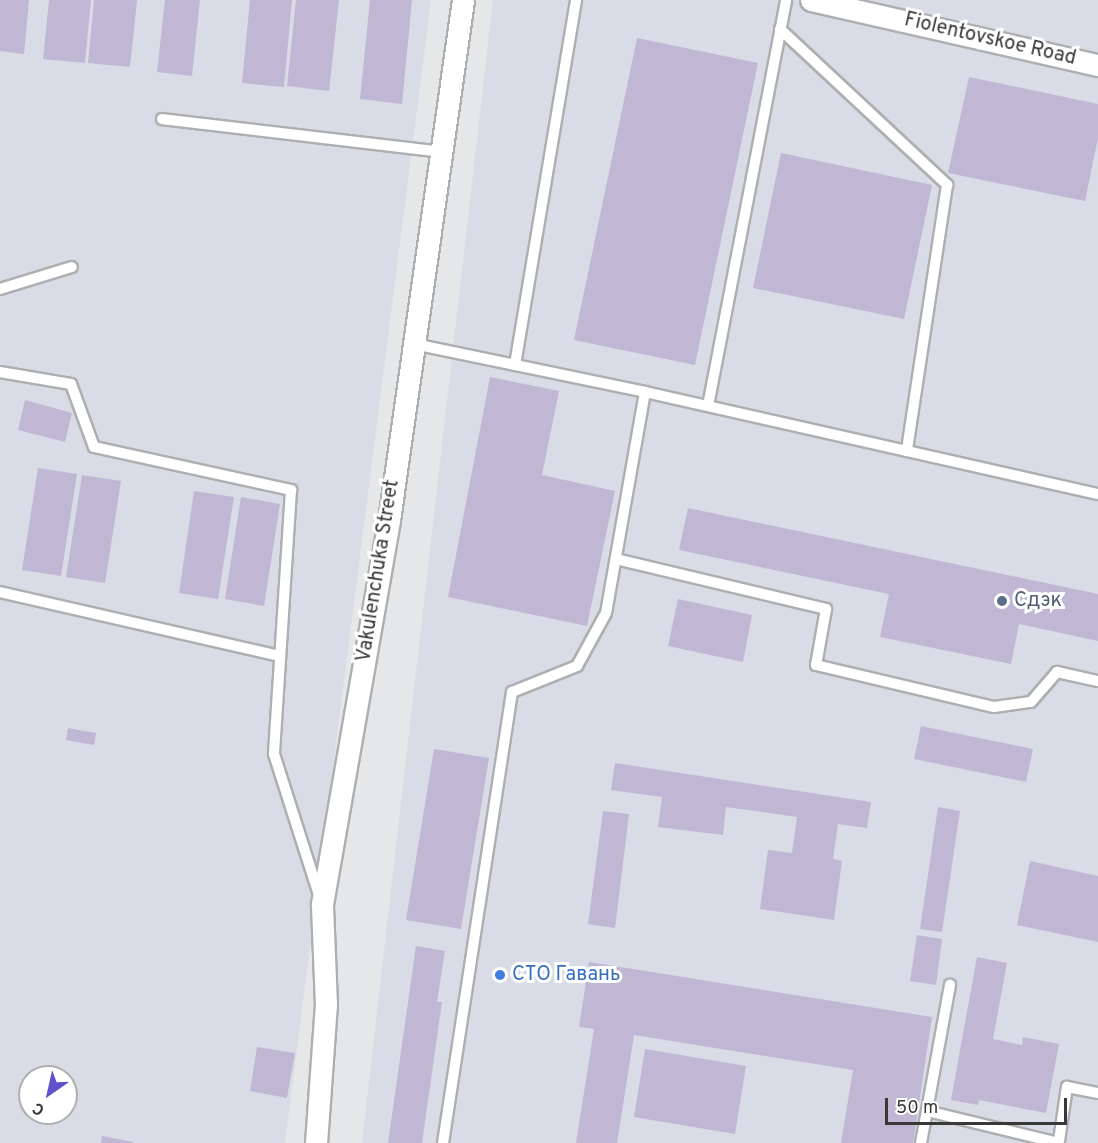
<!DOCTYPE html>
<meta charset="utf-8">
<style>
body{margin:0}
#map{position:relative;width:1098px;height:1143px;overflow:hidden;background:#e6e7e9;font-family:Overpass,sans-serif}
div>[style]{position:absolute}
.built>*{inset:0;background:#d9dce6}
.building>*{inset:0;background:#bfb7d4}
.roads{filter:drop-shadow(2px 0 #aeafb1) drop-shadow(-2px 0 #aeafb1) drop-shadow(0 2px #aeafb1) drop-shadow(0 -2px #aeafb1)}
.lane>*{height:10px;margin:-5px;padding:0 5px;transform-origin:5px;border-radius:5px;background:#fff}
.street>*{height:21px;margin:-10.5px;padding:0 10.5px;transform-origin:10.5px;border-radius:10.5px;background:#fff}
.dots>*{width:16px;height:16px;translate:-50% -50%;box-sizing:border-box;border:3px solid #fff;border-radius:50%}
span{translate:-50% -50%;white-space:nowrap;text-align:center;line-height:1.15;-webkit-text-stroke:6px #fff;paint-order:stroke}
.street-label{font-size:20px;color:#383839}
.service-label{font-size:20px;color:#4e5e75}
.left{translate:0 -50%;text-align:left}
.shop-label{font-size:20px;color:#366cbe}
.north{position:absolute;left:18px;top:1065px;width:60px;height:60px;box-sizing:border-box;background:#fff;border:2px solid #afafb0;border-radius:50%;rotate:214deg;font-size:16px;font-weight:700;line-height:24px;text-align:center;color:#383839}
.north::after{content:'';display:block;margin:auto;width:21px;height:27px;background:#5e53cb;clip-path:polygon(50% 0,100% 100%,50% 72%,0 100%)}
.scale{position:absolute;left:885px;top:1098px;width:182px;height:27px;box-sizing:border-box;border:3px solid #383839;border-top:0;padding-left:8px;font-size:18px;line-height:21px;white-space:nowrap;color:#383839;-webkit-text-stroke:4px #fff;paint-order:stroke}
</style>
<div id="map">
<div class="built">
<i style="clip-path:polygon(evenodd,0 0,431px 0,285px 1143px,0 1143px,0 0,30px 1077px,66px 1077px,66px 1113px,30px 1113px,30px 1077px)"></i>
<i style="clip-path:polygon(493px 0,1098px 0,1098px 1143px,362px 1143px)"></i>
</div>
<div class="building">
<i style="clip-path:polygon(0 0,29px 0,24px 54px,0 51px)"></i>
<i style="clip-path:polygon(49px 0,91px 0,85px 63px,43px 59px)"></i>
<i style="clip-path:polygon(94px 0,137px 0,130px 67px,88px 63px)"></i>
<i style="clip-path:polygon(165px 0,200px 0,192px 76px,157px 72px)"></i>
<i style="clip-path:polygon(250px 0,292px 0,284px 87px,242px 83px)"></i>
<i style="clip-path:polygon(296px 0,339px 0,329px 91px,287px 86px)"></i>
<i style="clip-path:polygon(370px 0,412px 0,402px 104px,360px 99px)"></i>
<i style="clip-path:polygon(637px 38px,758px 63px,695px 365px,574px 340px)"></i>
<i style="clip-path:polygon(969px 77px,1098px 104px,1098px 138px,1085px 201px,948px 173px)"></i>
<i style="clip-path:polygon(781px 153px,932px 185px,904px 319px,753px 288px)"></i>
<i style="clip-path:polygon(490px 377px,559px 391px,542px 475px,615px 491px,587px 626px,448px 597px)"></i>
<i style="clip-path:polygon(25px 400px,72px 413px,65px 442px,18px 430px)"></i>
<i style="clip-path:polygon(38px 468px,77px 474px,61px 576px,22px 570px)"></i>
<i style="clip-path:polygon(82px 475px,121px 481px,105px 583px,66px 577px)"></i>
<i style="clip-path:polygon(194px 491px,234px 497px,218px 599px,179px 593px)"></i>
<i style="clip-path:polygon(241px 497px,280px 504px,264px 606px,225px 599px)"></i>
<i style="clip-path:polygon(688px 508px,1098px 594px,1098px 641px,1019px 624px,1011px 664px,880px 637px,889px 594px,679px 550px)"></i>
<i style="clip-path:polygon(678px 599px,752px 615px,743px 662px,668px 646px)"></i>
<i style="clip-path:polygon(921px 726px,1033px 749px,1026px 782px,914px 759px)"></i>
<i style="clip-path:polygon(68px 728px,96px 733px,94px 745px,66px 740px)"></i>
<i style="clip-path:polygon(434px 749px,489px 758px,461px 929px,406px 920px)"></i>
<i style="clip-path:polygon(615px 763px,871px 802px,867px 828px,838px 824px,833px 859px,842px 861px,834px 920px,760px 909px,768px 850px,792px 853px,797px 817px,726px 807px,723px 835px,658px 827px,662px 797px,611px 790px)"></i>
<i style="clip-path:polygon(938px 807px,960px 811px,942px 932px,920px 929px)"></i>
<i style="clip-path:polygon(603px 811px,629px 814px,615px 928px,588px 924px)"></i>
<i style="clip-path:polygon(1030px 861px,1098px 876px,1098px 942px,1017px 925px)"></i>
<i style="clip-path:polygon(917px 935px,942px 939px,936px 985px,910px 981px)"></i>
<i style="clip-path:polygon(416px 946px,445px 951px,437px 1002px,442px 1002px,422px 1143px,388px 1143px)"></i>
<i style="clip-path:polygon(977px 957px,1007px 963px,993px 1039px,1022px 1045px,1023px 1037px,1059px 1044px,1046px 1113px,979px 1100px,978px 1105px,951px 1100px)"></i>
<i style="clip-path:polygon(589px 962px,932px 1017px,913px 1143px,841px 1143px,853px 1070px,634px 1035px,617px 1143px,576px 1143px,594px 1029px,579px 1027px)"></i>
<i style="clip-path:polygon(257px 1047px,295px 1053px,287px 1098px,250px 1091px)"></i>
<i style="clip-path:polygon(645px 1049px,746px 1066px,735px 1134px,634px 1117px)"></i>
<i style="clip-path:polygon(102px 1136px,133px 1142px,133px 1143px,101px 1143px)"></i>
</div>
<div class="roads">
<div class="lane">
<i style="left:780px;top:29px;width:229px;rotate:43deg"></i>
<i style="left:947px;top:185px;width:269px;rotate:98.6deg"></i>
<i style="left:162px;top:119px;width:282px;rotate:6.7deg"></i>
<i style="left:0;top:289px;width:75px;rotate:-17deg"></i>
<i style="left:414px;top:344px;width:236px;rotate:11.7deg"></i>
<i style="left:645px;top:392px;width:224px;rotate:100deg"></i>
<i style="left:606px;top:613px;width:60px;rotate:118.7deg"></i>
<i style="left:577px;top:666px;width:70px;rotate:158.2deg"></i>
<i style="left:512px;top:692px;width:456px;rotate:98.7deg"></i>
<i style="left:515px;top:365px;width:370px;rotate:-80.5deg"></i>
<i style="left:0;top:372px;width:72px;rotate:9.6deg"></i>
<i style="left:71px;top:384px;width:67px;rotate:69.9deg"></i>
<i style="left:94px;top:447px;width:202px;rotate:12.3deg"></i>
<i style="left:291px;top:490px;width:265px;rotate:93.7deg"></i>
<i style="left:274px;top:754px;width:148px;rotate:72.3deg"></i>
<i style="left:645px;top:392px;width:464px;rotate:12.7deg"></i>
<i style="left:708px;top:406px;width:413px;rotate:-79.1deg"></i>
<i style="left:616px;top:559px;width:216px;rotate:13.4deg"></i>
<i style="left:826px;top:609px;width:57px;rotate:100.1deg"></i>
<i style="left:816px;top:665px;width:183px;rotate:13.3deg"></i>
<i style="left:994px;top:707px;width:37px;rotate:-8deg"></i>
<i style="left:1031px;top:702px;width:40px;rotate:-49deg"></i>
<i style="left:1057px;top:672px;width:42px;rotate:12.4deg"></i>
<i style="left:0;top:592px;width:287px;rotate:12.9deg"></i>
<i style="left:927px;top:1111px;width:135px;rotate:13.7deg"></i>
<i style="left:1059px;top:1141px;width:55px;rotate:-81.6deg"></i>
<i style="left:1067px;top:1087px;width:32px;rotate:11deg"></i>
<i style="left:921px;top:1143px;width:161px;rotate:-79.6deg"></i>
</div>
<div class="street">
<i style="left:811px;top:0;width:294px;rotate:12.8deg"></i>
<i style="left:316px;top:1143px;width:138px;rotate:-85.9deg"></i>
<i style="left:326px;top:1005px;width:101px;rotate:-92.3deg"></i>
<i style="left:322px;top:904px;width:390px;rotate:-80.1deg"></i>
<i style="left:389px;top:520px;width:525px;rotate:-81.9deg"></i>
</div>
</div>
<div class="dots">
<i style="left:1002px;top:601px;background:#5c6f8a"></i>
<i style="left:500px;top:975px;background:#3f7fe0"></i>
</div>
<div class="street-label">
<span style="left:990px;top:40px;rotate:13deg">Fiolentovskoe Road</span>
<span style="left:379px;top:571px;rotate:-81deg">Vakulenchuka Street</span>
</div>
<div class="service-label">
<span class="left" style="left:1014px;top:601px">Сдэк</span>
</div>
<div class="shop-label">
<span class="left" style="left:512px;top:975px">СТО Гавань</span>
</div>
<div class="north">С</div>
<div class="scale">50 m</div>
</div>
